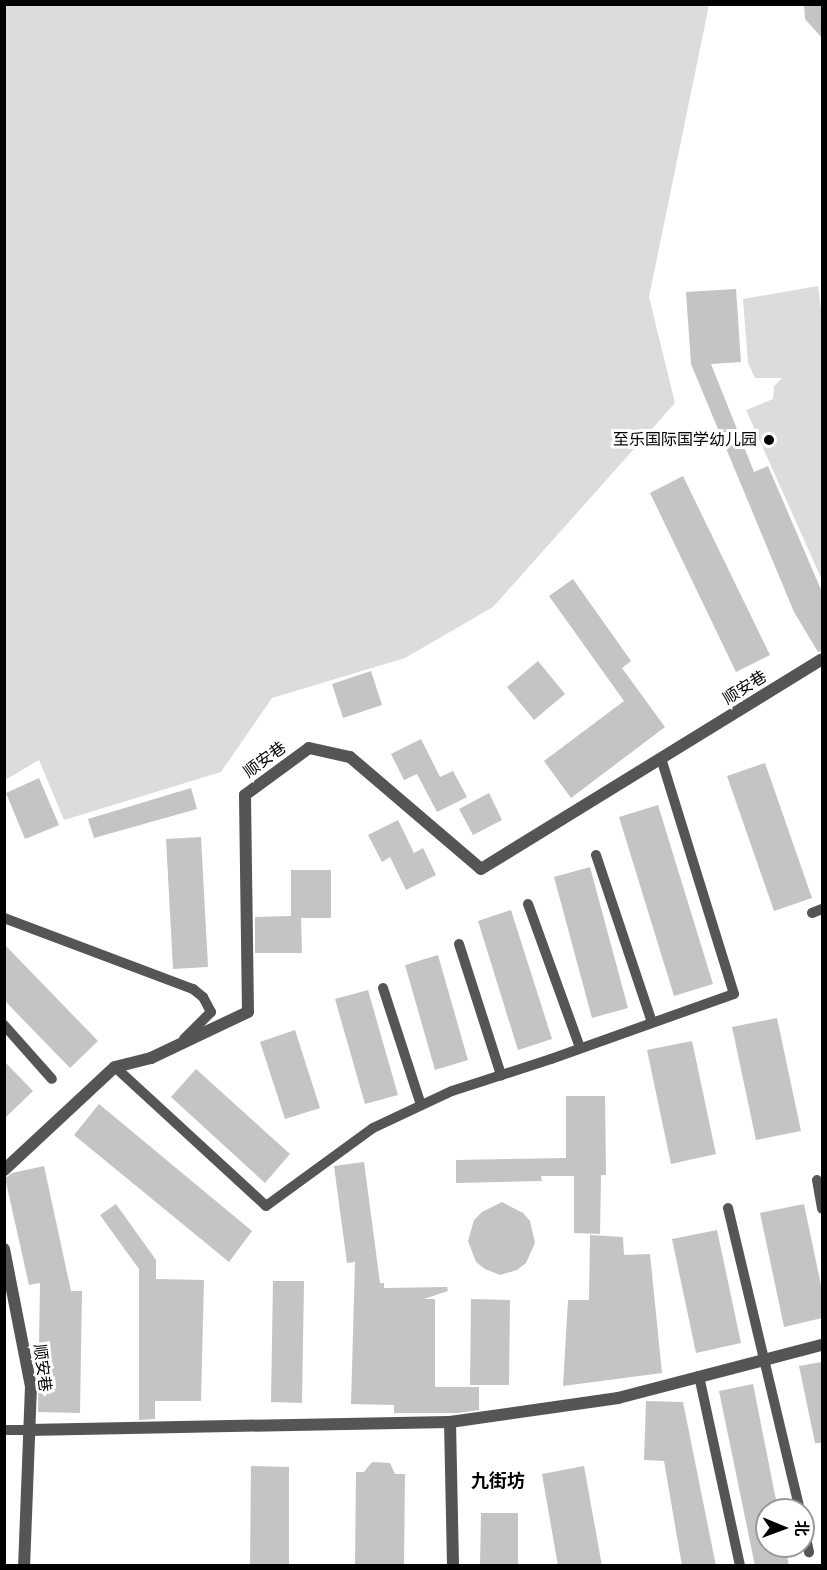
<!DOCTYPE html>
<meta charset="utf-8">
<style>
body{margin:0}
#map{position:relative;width:827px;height:1570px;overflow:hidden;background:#fff;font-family:"Fira Sans","Noto Sans SC",sans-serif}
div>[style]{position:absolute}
.green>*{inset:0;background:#dcdcdc}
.building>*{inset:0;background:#c4c4c4}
.service>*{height:10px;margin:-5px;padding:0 5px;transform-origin:5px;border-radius:5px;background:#555}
.minor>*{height:12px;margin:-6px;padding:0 6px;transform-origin:6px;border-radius:6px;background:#555}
.dots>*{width:16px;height:16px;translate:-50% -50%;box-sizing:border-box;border:3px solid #fff;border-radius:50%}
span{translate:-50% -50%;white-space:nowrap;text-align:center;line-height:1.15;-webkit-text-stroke:6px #fff;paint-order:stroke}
.poi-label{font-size:16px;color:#000}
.right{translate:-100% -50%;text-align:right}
.street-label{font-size:16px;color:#000}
.neighbourhood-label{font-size:18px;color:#000;font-weight:700}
.frame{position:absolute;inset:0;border:6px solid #000;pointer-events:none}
.north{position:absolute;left:755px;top:1498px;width:60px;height:60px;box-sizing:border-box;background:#fff;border:2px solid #999;border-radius:50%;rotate:91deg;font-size:16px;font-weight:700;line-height:24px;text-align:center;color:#000}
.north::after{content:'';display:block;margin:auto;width:21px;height:27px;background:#000;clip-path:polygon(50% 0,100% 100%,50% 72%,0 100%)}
</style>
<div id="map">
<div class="green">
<i style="clip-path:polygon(4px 5px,709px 5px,649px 297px,675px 403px,493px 607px,405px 658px,272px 698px,221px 772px,64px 820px,39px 760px,5px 780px)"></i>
<i style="clip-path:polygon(818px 286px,822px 317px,822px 580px,746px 410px,773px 399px,774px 386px,782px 378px,755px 378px,748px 363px,743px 299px)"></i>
</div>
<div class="building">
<i style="clip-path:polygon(804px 4px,822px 4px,822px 38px,805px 19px)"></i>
<i style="clip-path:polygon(736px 289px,741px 362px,711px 364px,754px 472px,768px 466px,822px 592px,822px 651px,818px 652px,794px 612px,691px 364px,686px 292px)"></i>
<i style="clip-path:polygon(683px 476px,770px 655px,736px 672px,650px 493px)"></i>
<i style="clip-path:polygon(573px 579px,631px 661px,622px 668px,665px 727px,571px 798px,544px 761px,624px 701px,549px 596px)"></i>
<i style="clip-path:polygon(538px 661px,565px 694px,534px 720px,507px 687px)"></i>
<i style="clip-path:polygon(371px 671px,382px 705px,343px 718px,332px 684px)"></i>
<i style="clip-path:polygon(421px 739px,440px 777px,453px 771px,467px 797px,437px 812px,417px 774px,404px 780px,391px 754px)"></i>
<i style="clip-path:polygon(765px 763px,812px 898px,774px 911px,727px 776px)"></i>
<i style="clip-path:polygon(39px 778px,59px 825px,25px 839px,6px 793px)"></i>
<i style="clip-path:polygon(191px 788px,197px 809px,94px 838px,88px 819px)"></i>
<i style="clip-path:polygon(489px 793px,502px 820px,473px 835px,459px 809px)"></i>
<i style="clip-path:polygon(658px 805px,713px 984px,674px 996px,619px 817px)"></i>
<i style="clip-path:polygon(398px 820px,414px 853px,423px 848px,436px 875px,406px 890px,390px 857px,382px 862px,368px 835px)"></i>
<i style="clip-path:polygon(201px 837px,208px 967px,173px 969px,166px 839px)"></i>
<i style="clip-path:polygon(590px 867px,628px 1008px,592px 1018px,554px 877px)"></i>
<i style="clip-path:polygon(291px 870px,331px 870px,331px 918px,301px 918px,302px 953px,255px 953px,255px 917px,291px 916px)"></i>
<i style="clip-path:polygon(511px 910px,552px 1039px,518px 1050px,478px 921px)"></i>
<i style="clip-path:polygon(4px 944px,98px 1041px,70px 1068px,4px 1000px)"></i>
<i style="clip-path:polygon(438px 955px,468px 1060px,435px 1070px,405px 965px)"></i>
<i style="clip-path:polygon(368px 990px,398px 1095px,365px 1104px,335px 999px)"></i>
<i style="clip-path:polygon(777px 1018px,801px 1131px,756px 1140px,732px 1027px)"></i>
<i style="clip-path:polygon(295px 1030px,320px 1108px,285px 1119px,260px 1042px)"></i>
<i style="clip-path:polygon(692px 1041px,716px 1154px,671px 1164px,647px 1050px)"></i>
<i style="clip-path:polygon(4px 1061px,33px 1091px,4px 1119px)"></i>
<i style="clip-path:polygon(196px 1069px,290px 1154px,265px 1183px,171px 1097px)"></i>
<i style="clip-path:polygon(566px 1096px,605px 1096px,606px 1175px,601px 1175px,600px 1234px,574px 1233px,574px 1176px,541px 1176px,542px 1181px,456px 1183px,456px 1160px,566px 1158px)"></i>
<i style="clip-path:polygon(99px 1104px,252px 1231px,229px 1262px,74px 1135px)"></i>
<i style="clip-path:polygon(364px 1162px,380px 1283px,384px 1283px,384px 1288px,447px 1287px,448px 1291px,424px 1299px,435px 1299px,435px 1387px,479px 1387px,479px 1410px,458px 1413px,394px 1413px,394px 1405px,351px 1404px,355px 1262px,347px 1263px,334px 1166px)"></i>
<i style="clip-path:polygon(44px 1166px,71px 1291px,82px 1291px,80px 1413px,38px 1412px,40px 1283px,29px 1285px,5px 1178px,12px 1173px)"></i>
<i style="clip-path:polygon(502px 1202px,523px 1213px,530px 1221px,535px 1243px,526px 1263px,517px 1270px,500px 1275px,485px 1269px,476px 1262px,468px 1241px,474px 1220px,482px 1212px)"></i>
<i style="clip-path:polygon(116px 1204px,156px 1260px,156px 1279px,204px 1280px,201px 1401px,155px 1401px,155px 1419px,139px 1420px,139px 1269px,100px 1215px)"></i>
<i style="clip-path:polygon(804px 1204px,822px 1290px,822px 1318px,784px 1327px,760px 1213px)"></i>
<i style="clip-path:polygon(717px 1230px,741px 1343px,696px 1353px,672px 1239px)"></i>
<i style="clip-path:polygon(590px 1235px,623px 1237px,624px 1255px,650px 1254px,662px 1373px,563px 1386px,568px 1300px,589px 1300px)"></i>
<i style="clip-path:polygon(273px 1281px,304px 1281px,302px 1403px,271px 1402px)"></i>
<i style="clip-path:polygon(471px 1299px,510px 1300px,509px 1385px,470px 1385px)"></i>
<i style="clip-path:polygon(822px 1362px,822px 1443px,815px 1443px,799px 1366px)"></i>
<i style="clip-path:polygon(753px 1384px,778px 1510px,767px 1510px,767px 1546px,785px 1546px,789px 1566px,755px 1566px,719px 1391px)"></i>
<i style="clip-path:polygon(646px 1401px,683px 1402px,716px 1566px,682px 1566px,664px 1461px,644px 1460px)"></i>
<i style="clip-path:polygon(372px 1462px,390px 1463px,395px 1474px,405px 1474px,404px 1566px,355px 1566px,356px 1472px,364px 1472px)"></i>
<i style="clip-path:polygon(251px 1466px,289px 1467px,289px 1566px,250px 1566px)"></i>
<i style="clip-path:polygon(584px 1466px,602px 1566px,558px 1566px,542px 1474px)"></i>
<i style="clip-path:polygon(481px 1513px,518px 1513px,518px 1566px,480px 1566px)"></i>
</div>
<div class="service">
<i style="left:596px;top:855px;width:176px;rotate:71.5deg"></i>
<i style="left:528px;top:904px;width:153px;rotate:70.1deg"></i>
<i style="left:812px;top:913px;width:11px;rotate:-22deg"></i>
<i style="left:4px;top:918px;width:202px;rotate:20.6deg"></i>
<i style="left:193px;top:989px;width:13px;rotate:39deg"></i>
<i style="left:203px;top:997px;width:17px;rotate:62deg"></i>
<i style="left:211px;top:1012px;width:38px;rotate:135deg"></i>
<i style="left:459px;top:944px;width:138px;rotate:72.2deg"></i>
<i style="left:383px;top:988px;width:123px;rotate:72deg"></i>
<i style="left:4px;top:1025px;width:72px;rotate:48.4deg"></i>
<i style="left:115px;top:1067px;width:205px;rotate:42.6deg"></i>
<i style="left:266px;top:1206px;width:132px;rotate:-36.1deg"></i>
<i style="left:373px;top:1128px;width:87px;rotate:-25.1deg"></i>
<i style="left:452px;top:1091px;width:104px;rotate:-17.9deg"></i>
<i style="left:551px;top:1059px;width:194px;rotate:-19.6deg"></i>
<i style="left:734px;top:994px;width:247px;rotate:-107.2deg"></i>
<i style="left:817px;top:1180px;width:29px;rotate:80deg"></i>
<i style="left:728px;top:1208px;width:310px;rotate:76.6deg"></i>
<i style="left:699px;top:1376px;width:194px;rotate:77.8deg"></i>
<i style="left:4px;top:1430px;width:24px"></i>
<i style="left:803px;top:1524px;width:29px;rotate:78deg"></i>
</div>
<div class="minor">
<i style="left:4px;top:1170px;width:151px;rotate:-42.9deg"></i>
<i style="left:115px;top:1067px;width:37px;rotate:-14deg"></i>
<i style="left:151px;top:1058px;width:107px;rotate:-25.4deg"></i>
<i style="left:248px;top:1012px;width:217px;rotate:-90.8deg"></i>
<i style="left:245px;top:795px;width:79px;rotate:-36.3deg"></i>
<i style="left:309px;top:748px;width:42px;rotate:12.4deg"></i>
<i style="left:350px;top:757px;width:172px;rotate:40.5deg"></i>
<i style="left:481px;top:869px;width:400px;rotate:-31.6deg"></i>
<i style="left:4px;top:1249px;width:140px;rotate:78.9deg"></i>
<i style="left:31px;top:1386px;width:180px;rotate:92.2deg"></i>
<i style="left:450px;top:1422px;width:144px;rotate:88.8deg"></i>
<i style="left:28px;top:1430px;width:422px;rotate:-1.1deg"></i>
<i style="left:450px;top:1422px;width:170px;rotate:-8.1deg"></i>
<i style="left:618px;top:1398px;width:211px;rotate:-14.6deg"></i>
</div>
<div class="dots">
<i style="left:769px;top:440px;background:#000"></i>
</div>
<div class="poi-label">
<span class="right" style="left:757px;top:440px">至乐国际国学幼儿园</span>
</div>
<div class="street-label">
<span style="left:745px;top:688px;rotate:-32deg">顺安巷</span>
<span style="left:265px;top:760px;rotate:-36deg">顺安巷</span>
<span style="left:42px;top:1368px;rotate:83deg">顺安巷</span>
</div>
<div class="neighbourhood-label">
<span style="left:498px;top:1481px">九街坊</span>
</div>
<div class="frame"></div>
<div class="north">北</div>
</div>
